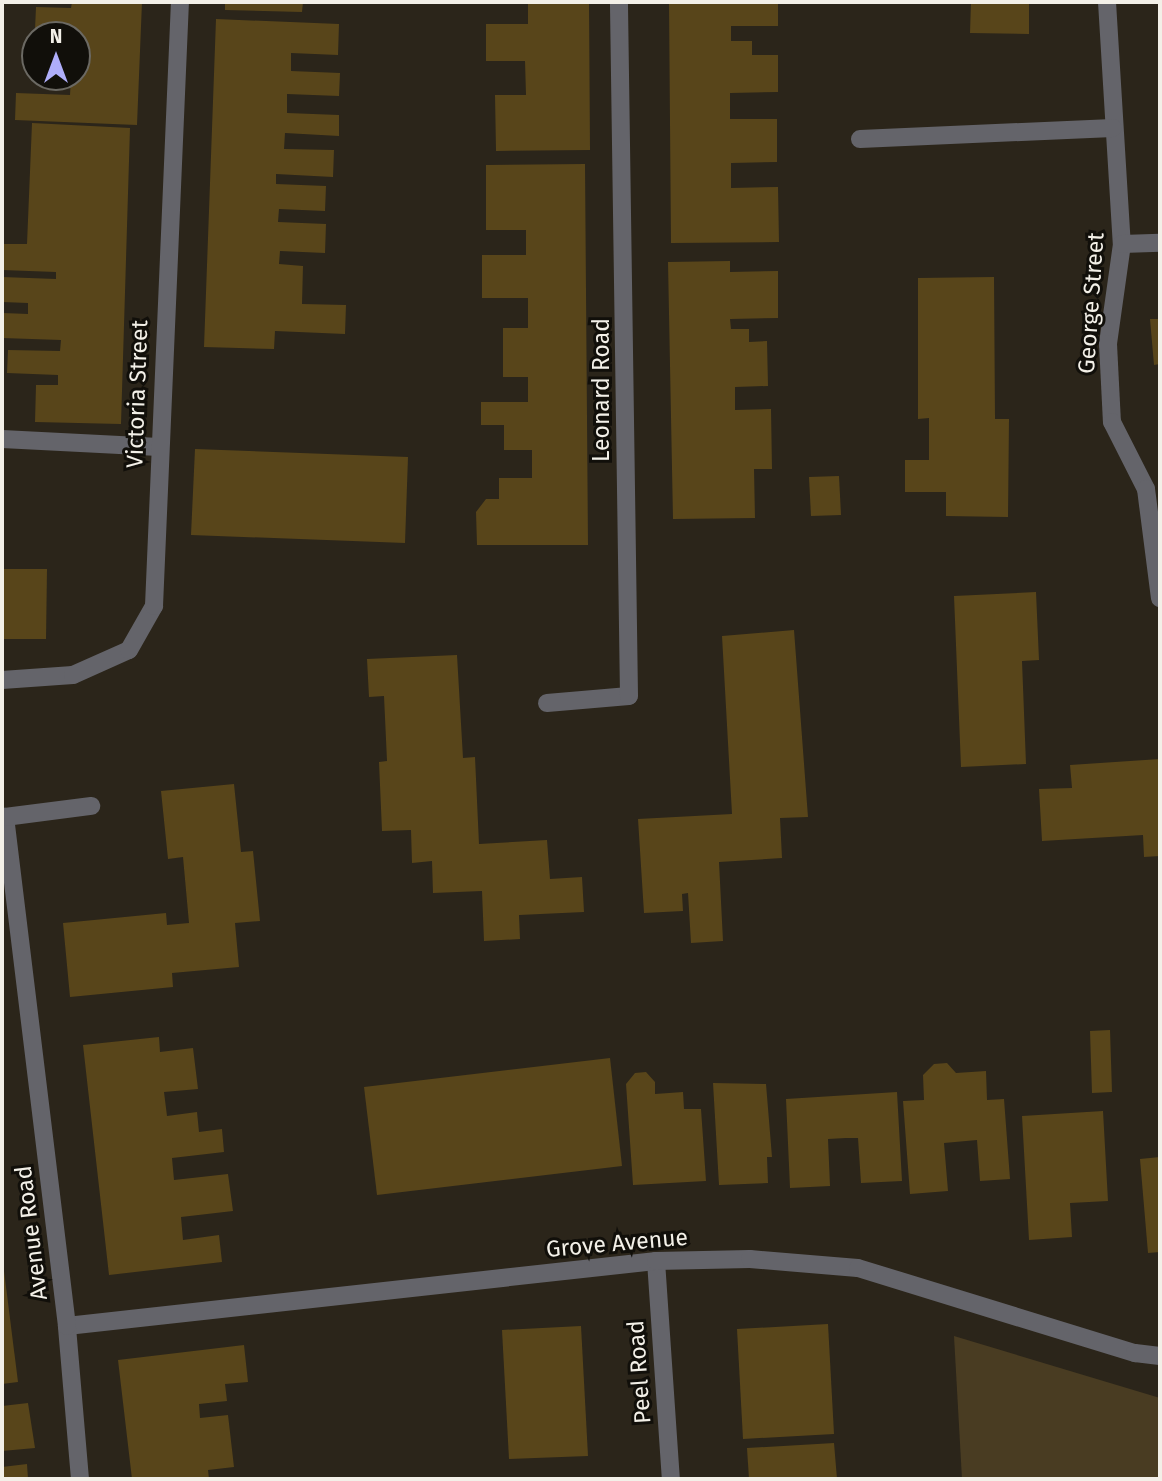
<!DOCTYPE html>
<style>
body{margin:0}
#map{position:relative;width:1162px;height:1481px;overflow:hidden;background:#2b251a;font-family:"Fira Sans",sans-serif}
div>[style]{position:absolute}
.green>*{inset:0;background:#493c22}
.building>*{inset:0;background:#58451a}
.minor>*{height:18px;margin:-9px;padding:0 9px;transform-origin:9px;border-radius:9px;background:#64646a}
span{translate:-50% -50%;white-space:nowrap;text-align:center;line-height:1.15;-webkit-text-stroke:6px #110f0a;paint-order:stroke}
.street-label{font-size:23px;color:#f3f0e8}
.frame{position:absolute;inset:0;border:4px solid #f3f0e8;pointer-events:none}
.north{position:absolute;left:21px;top:21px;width:70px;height:70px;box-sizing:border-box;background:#110f0a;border:2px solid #6b6963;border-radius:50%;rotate:0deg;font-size:19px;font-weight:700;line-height:28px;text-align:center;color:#f3f0e8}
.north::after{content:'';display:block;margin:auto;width:24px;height:32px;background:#afaefa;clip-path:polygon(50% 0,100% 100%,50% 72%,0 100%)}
</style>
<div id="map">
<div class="green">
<i style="clip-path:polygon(954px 1336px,1160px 1398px,1160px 1479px,962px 1479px)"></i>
</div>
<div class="building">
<i style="clip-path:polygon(72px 2px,142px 2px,137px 125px,15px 120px,16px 93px,70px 95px,71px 77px,77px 77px,77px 35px,35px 29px,36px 7px,71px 8px)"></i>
<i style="clip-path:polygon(225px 2px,303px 2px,302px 12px,225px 10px)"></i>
<i style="clip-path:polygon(528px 2px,589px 2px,590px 150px,496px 151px,495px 95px,526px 95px,525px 61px,486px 61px,486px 24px,528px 24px)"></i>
<i style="clip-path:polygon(669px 2px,778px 2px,778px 26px,731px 26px,731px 41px,752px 41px,752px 55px,778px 55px,778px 92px,730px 93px,730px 119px,777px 119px,777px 162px,731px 163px,731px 188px,778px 187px,779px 242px,671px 243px)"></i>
<i style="clip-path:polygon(971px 2px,1029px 2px,1029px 34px,970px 33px)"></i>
<i style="clip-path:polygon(216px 19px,339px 24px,338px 55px,291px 53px,291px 71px,340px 73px,339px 96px,287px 94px,287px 113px,339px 115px,339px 136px,285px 133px,284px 149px,334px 150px,333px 177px,276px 174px,276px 184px,326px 186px,325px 211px,279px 209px,278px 222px,326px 224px,325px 253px,280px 251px,279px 264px,303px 266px,302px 304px,346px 305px,345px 334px,275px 331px,274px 349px,204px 347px)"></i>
<i style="clip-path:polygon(26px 46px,35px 47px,35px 70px,24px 70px)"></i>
<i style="clip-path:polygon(32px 123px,130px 128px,121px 424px,35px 422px,36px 385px,58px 385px,58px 375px,7px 373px,8px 350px,60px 351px,61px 340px,2px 338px,3px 313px,28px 314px,28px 303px,2px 302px,2px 277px,56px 279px,56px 272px,2px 270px,2px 244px,27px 244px)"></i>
<i style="clip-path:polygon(585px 164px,588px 545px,477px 545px,476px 512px,486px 499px,499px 499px,499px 478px,532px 478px,532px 450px,504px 450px,504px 425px,481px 425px,481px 402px,528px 402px,528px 377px,503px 377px,503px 328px,528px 328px,528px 298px,482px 298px,482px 255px,526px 255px,526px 230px,486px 230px,486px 165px)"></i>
<i style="clip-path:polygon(730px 261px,730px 272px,778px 271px,778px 318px,730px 319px,731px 329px,749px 329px,749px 342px,767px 341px,768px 386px,735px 387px,735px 410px,771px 409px,772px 469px,754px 469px,755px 518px,673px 519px,668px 262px)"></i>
<i style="clip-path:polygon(994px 277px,995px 419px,1009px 419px,1008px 517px,946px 516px,946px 492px,905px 492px,905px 460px,929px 460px,929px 418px,918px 419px,918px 278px)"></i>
<i style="clip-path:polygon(1150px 319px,1160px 319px,1160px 364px,1154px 365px)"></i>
<i style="clip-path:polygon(195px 449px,408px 457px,405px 543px,191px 535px)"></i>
<i style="clip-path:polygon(839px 476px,841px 515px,811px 516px,809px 477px)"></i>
<i style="clip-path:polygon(2px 569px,47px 569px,46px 639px,2px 639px)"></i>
<i style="clip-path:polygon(1036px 592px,1039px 660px,1022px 661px,1026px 764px,961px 767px,954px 596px)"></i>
<i style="clip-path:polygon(794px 630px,808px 817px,780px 818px,782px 858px,719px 862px,723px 941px,691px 943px,688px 893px,682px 894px,683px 911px,644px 913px,638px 819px,732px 814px,722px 636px)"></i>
<i style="clip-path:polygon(457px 655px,463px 758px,475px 757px,479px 844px,547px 840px,550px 879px,582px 877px,584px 912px,519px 915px,520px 939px,484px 941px,482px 891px,433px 893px,432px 861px,412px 863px,411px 830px,382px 831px,379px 762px,387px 761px,384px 696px,369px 697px,367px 659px)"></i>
<i style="clip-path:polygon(1160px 759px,1160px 856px,1144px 857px,1143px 835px,1042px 841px,1039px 789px,1072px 788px,1070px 765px)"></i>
<i style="clip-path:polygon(234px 784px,241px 852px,253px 851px,260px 921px,235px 923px,239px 967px,172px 973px,173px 987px,70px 997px,63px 923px,166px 913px,167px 925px,189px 923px,183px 857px,168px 859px,161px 791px)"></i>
<i style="clip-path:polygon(1110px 1030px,1112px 1092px,1092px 1093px,1090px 1031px)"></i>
<i style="clip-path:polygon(159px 1037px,160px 1052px,193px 1048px,198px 1089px,164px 1092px,167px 1116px,197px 1112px,199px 1132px,222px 1129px,224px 1152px,172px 1158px,174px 1180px,228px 1174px,233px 1211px,181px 1217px,183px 1240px,219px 1235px,222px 1262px,109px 1275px,83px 1045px)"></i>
<i style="clip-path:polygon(610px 1058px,622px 1166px,377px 1195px,364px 1087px)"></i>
<i style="clip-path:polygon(947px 1063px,956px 1073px,986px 1071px,987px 1100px,1004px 1099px,1010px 1179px,980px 1181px,977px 1140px,944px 1143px,948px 1191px,910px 1194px,903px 1101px,924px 1100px,923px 1075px,934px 1064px)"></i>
<i style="clip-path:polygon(646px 1072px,655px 1082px,655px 1094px,683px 1092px,684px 1109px,701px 1109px,706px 1181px,633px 1185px,626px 1084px,635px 1073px)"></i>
<i style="clip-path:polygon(713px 1083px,766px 1084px,772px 1157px,767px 1157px,768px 1183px,719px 1185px)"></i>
<i style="clip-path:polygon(897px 1092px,902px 1181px,861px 1183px,858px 1138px,846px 1138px,828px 1139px,830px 1186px,790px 1188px,786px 1099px)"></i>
<i style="clip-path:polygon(1103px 1111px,1108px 1201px,1070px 1203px,1072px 1237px,1029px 1240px,1022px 1116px)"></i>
<i style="clip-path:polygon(1160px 1157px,1160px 1252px,1148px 1253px,1140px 1159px)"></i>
<i style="clip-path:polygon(2px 1255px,18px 1382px,2px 1384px)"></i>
<i style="clip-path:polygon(828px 1324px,834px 1434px,743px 1439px,737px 1329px)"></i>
<i style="clip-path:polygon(581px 1326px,588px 1456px,509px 1459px,502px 1330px)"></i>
<i style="clip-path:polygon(244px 1345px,248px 1382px,225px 1384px,227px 1401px,199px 1404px,200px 1418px,228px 1415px,234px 1467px,208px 1470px,209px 1479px,132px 1479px,118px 1360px)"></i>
<i style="clip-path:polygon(28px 1403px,35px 1448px,2px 1451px,2px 1406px)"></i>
<i style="clip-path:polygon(834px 1443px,837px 1479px,749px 1479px,747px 1448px)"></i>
<i style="clip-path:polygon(27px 1464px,28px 1479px,2px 1479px,2px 1467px)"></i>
</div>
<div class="minor">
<i style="left:1107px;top:2px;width:242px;rotate:86.5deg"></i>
<i style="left:1122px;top:244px;width:101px;rotate:98deg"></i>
<i style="left:1108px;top:344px;width:78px;rotate:87.1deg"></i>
<i style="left:1112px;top:422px;width:75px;rotate:63.1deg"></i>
<i style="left:1146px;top:489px;width:110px;rotate:82.7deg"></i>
<i style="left:860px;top:139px;width:253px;rotate:-2.5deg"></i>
<i style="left:1122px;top:244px;width:38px;rotate:-2deg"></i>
<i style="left:2px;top:439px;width:157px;rotate:2.9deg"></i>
<i style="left:2px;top:680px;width:71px;rotate:-4deg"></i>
<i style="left:73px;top:675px;width:61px;rotate:-24.1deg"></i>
<i style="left:129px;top:650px;width:51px;rotate:-60.4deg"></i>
<i style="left:154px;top:606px;width:605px;rotate:-87.54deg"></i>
<i style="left:547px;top:703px;width:82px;rotate:-4.9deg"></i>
<i style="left:629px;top:696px;width:694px;rotate:-90.83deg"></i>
<i style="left:656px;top:1261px;width:219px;rotate:86.1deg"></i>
<i style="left:67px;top:1326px;width:593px;rotate:-6.3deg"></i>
<i style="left:656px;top:1261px;width:94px;rotate:-1.2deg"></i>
<i style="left:750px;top:1259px;width:108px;rotate:4.8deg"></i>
<i style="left:858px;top:1268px;width:290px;rotate:17.1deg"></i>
<i style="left:1135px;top:1353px;width:25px;rotate:7deg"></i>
<i style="left:80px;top:1479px;width:154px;rotate:-94.9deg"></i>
<i style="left:67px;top:1326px;width:513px;rotate:-96.94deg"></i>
<i style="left:5px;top:817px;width:87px;rotate:-7.3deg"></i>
</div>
<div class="street-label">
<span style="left:1091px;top:303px;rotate:-86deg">George Street</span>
<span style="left:601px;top:390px;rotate:-90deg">Leonard Road</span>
<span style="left:137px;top:394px;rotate:-88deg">Victoria Street</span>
<span style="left:31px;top:1233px;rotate:-97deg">Avenue Road</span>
<span style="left:617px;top:1243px;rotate:-5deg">Grove Avenue</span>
<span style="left:639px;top:1372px;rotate:-94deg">Peel Road</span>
</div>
<div class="frame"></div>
<div class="north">N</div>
</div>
